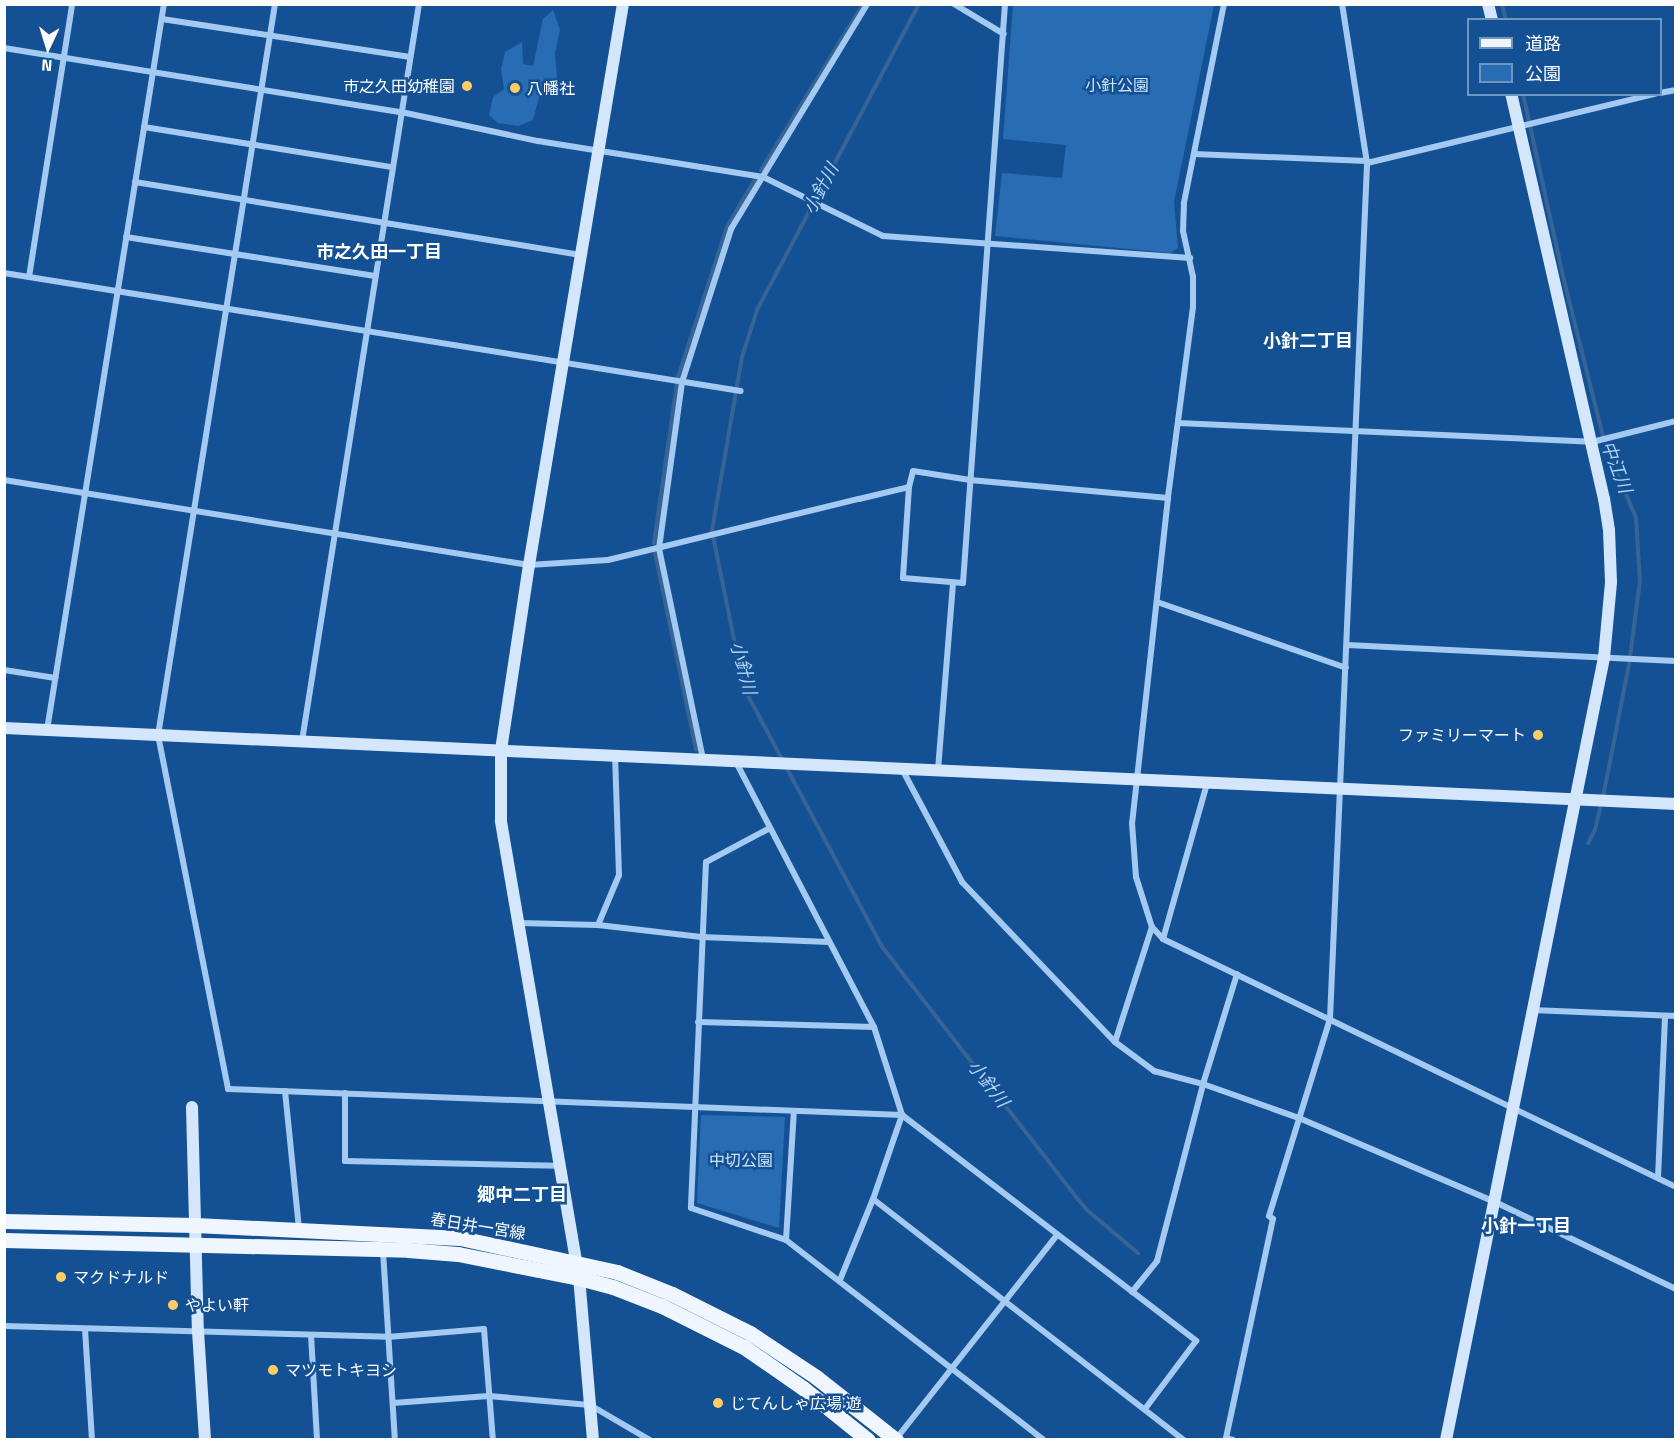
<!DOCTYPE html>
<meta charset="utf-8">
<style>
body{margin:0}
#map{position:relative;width:1680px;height:1444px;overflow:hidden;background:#145194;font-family:"Titillium Web","Noto Sans JP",sans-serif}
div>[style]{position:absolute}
.green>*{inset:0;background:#286cb3}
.stream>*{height:4px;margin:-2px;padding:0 2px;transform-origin:2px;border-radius:2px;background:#376494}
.street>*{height:6px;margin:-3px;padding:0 3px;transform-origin:3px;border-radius:3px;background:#a4caf2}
.secondary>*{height:12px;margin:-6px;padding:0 6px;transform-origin:6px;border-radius:6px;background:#d3e6fc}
.primary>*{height:15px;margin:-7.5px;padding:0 7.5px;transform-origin:7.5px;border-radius:7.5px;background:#eff6ff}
.dots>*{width:16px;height:16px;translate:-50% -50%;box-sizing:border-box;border:3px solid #145194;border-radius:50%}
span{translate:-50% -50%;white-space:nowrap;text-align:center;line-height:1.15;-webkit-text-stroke:5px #145194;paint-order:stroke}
.park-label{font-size:16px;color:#cce4fc}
.poi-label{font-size:16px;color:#fff}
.right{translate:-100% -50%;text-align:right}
.left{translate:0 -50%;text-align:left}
.street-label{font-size:16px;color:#fff}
.water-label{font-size:18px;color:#b0d4f8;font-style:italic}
.neighbourhood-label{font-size:18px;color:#fff;font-weight:700}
.frame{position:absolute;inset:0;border:6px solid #fff;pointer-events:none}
.legend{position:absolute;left:1467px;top:18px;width:195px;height:78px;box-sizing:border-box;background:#145194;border:2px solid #7297bf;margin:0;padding:8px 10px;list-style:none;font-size:18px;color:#fff}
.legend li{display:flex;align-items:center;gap:12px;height:30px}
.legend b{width:30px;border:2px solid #7297bf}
.north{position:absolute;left:18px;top:18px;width:60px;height:60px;-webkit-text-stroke:4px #145194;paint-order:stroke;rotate:184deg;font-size:16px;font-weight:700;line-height:24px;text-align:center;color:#fff}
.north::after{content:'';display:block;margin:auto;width:21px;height:27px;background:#fff;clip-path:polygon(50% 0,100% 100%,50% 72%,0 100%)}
</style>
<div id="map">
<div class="green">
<i style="clip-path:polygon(1013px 5px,1214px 5px,1174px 202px,1178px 248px,1170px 253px,995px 236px,1002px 173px,1062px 178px,1066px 145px,1003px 139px)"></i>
<i style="clip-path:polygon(553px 10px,560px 30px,555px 53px,557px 78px,541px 90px,533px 120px,518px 126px,498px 123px,489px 115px,493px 97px,504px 89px,501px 69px,505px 52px,522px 42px,523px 64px,533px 66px,543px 19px)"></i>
<i style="clip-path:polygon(701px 1115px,785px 1117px,779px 1228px,697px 1203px)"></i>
</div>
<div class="stream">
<i style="left:919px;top:4px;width:346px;rotate:117.9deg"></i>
<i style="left:757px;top:310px;width:49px;rotate:107.7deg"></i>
<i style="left:742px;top:357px;width:177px;rotate:99.8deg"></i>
<i style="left:712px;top:531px;width:160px;rotate:78.5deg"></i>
<i style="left:744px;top:688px;width:295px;rotate:61.9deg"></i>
<i style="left:883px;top:948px;width:315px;rotate:52.2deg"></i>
<i style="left:1076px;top:1197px;width:17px;rotate:50deg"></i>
<i style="left:1087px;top:1210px;width:67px;rotate:40.1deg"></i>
<i style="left:1502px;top:4px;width:16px;rotate:76deg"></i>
<i style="left:1523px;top:94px;width:190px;rotate:77.6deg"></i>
<i style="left:1564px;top:280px;width:169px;rotate:76deg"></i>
<i style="left:1605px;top:444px;width:80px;rotate:67.3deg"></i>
<i style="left:1636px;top:518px;width:63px;rotate:86.4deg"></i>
<i style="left:1640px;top:581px;width:84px;rotate:97.5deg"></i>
<i style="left:1629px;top:664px;width:125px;rotate:101deg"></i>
<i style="left:1605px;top:787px;width:44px;rotate:103.1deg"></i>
<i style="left:1595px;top:830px;width:15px;rotate:118deg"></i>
<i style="left:761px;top:170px;width:195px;rotate:-58.4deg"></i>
<i style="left:678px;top:377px;width:158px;rotate:-71.9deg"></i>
<i style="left:727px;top:227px;width:56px;rotate:-59.7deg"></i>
<i style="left:654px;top:543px;width:161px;rotate:-81.8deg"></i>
<i style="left:655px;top:553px;width:201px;rotate:78.2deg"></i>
</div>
<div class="street">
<i style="left:275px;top:4px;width:740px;rotate:99.09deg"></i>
<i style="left:158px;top:735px;width:361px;rotate:78.8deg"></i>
<i style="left:228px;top:1089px;width:675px;rotate:2.21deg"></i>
<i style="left:902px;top:1115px;width:371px;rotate:37.5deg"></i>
<i style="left:1196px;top:1341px;width:85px;rotate:126.9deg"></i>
<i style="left:954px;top:4px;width:58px;rotate:31deg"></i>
<i style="left:1224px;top:4px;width:203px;rotate:101.4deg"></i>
<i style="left:1184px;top:203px;width:28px;rotate:92deg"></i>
<i style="left:1183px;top:231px;width:47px;rotate:77.7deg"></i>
<i style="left:1193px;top:277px;width:30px;rotate:90deg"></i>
<i style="left:1193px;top:307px;width:193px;rotate:97.5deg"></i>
<i style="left:1168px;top:498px;width:327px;rotate:96.3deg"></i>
<i style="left:1132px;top:823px;width:54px;rotate:85.8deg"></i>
<i style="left:1136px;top:877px;width:52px;rotate:72.3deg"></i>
<i style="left:1152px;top:927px;width:16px;rotate:47deg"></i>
<i style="left:1163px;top:939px;width:570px;rotate:25.8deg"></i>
<i style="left:162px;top:19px;width:251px;rotate:8.7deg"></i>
<i style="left:4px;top:48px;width:402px;rotate:9.2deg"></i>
<i style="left:401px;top:112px;width:140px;rotate:12deg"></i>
<i style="left:538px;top:141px;width:228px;rotate:9.1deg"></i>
<i style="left:763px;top:177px;width:134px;rotate:26.2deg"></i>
<i style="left:883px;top:236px;width:308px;rotate:4.1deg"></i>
<i style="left:1660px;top:93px;width:16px;rotate:-11deg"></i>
<i style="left:144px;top:127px;width:251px;rotate:9.2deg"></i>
<i style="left:1194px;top:154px;width:173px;rotate:2.3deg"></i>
<i style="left:1367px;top:163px;width:296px;rotate:-13.5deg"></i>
<i style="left:135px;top:182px;width:453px;rotate:9.3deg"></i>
<i style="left:126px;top:237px;width:252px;rotate:8.9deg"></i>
<i style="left:4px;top:273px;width:746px;rotate:9.1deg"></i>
<i style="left:29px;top:277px;width:276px;rotate:-81deg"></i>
<i style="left:1178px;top:423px;width:414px;rotate:2.6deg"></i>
<i style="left:1592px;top:442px;width:87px;rotate:-14deg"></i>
<i style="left:4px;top:480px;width:532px;rotate:9.2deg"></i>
<i style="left:529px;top:565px;width:79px;rotate:-3.6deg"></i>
<i style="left:608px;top:560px;width:258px;rotate:-13.7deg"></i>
<i style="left:859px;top:499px;width:51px;rotate:-13.5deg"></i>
<i style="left:909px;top:487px;width:16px;rotate:-76deg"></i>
<i style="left:913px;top:471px;width:58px;rotate:9deg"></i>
<i style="left:970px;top:480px;width:199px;rotate:5.2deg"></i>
<i style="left:909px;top:487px;width:91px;rotate:93.8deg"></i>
<i style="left:903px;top:578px;width:60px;rotate:4.8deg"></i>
<i style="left:963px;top:583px;width:581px;rotate:-85.85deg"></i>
<i style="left:1157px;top:602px;width:200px;rotate:19.2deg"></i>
<i style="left:1347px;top:645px;width:329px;rotate:2.8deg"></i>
<i style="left:4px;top:670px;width:52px;rotate:8.9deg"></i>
<i style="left:47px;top:730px;width:735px;rotate:-80.85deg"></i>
<i style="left:302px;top:741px;width:746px;rotate:-80.98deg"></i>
<i style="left:703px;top:759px;width:216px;rotate:-101.8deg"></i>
<i style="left:659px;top:548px;width:168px;rotate:-82.1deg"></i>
<i style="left:682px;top:382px;width:161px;rotate:-72.2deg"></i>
<i style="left:731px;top:229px;width:263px;rotate:-58.8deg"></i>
<i style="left:736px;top:762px;width:299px;rotate:62.5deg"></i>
<i style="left:874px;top:1027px;width:92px;rotate:72.3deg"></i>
<i style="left:902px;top:1115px;width:89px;rotate:109deg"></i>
<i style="left:873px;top:1199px;width:87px;rotate:112.2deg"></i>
<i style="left:902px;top:769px;width:128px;rotate:62deg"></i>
<i style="left:962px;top:882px;width:221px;rotate:46.3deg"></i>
<i style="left:1115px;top:1042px;width:49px;rotate:36.6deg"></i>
<i style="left:1154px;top:1071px;width:51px;rotate:14.9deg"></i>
<i style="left:1203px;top:1084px;width:102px;rotate:19.5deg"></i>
<i style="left:1299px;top:1118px;width:211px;rotate:23.2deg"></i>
<i style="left:1493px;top:1201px;width:203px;rotate:25.7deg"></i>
<i style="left:938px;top:770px;width:188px;rotate:-85.4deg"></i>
<i style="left:770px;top:828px;width:72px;rotate:152deg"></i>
<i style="left:706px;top:862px;width:346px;rotate:92.5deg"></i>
<i style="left:691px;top:1208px;width:100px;rotate:18.6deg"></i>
<i style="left:786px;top:1240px;width:326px;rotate:37.8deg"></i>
<i style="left:519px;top:923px;width:79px;rotate:1.5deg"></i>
<i style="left:598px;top:925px;width:104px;rotate:6.6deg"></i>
<i style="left:701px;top:937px;width:128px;rotate:2.2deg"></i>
<i style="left:598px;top:925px;width:54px;rotate:-67.2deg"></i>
<i style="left:619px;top:875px;width:118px;rotate:-91.9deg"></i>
<i style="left:1163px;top:939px;width:162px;rotate:-74.2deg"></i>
<i style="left:1532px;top:1010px;width:144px;rotate:2.4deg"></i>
<i style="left:698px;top:1022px;width:176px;rotate:1.6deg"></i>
<i style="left:1115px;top:1042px;width:121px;rotate:-72.2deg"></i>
<i style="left:285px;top:1091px;width:140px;rotate:84.2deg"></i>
<i style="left:345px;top:1093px;width:68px;rotate:90deg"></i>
<i style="left:345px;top:1161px;width:214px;rotate:1.3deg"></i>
<i style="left:1658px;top:1178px;width:162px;rotate:-87.5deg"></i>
<i style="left:873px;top:1199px;width:393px;rotate:37.8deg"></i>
<i style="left:786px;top:1240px;width:129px;rotate:-86.5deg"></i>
<i style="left:383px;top:1251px;width:189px;rotate:86.4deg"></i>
<i style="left:1132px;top:1292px;width:40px;rotate:-51deg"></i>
<i style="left:1157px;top:1261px;width:183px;rotate:-75.4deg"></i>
<i style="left:1203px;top:1084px;width:115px;rotate:-72.8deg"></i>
<i style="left:4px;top:1326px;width:384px;rotate:1.6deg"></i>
<i style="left:388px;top:1337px;width:96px;rotate:-4.8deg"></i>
<i style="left:484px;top:1329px;width:111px;rotate:85.4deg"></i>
<i style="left:85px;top:1329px;width:111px;rotate:86.4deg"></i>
<i style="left:311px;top:1335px;width:105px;rotate:86.7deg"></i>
<i style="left:393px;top:1403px;width:96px;rotate:-4.2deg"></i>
<i style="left:489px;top:1396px;width:101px;rotate:5.1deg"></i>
<i style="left:590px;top:1405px;width:69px;rotate:30.3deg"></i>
<i style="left:896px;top:1439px;width:260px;rotate:-51.7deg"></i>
<i style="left:1233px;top:1440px;width:7px;rotate:-164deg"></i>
<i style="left:1226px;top:1438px;width:224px;rotate:-77.9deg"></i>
<i style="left:1273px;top:1219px;width:5px;rotate:-143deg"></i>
<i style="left:1269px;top:1216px;width:206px;rotate:-72.8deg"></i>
<i style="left:1330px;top:1019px;width:857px;rotate:-87.52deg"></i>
<i style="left:1367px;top:163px;width:161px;rotate:-98.9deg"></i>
</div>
<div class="secondary">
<i style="left:1488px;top:4px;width:16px;rotate:76deg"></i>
<i style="left:4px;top:728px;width:1674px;rotate:2.6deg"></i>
<i style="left:192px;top:1107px;width:224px;rotate:88.5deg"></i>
<i style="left:198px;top:1331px;width:109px;rotate:86.3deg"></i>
<i style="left:593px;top:1440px;width:163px;rotate:-94.9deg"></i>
<i style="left:579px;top:1278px;width:464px;rotate:-99.7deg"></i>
<i style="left:501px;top:821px;width:71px;rotate:-90deg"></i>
<i style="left:501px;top:750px;width:187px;rotate:-81.4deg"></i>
<i style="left:529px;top:565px;width:569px;rotate:-80.49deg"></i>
<i style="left:1446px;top:1440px;width:798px;rotate:-78.58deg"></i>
<i style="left:1604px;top:658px;width:76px;rotate:-84.7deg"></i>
<i style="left:1611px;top:582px;width:52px;rotate:-92.2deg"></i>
<i style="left:1609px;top:530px;width:31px;rotate:-99deg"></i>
<i style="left:1604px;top:499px;width:416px;rotate:-102.9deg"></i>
</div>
<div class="primary">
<i style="left:4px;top:1221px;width:191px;rotate:1.2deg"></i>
<i style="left:195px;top:1225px;width:265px;rotate:2.8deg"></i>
<i style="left:460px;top:1238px;width:161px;rotate:12.2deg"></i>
<i style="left:617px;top:1272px;width:59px;rotate:21.8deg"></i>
<i style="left:672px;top:1294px;width:87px;rotate:26.6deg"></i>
<i style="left:750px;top:1333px;width:79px;rotate:33.7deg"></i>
<i style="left:816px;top:1377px;width:102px;rotate:38.2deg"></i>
<i style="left:4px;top:1240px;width:404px;rotate:1.4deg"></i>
<i style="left:408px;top:1250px;width:50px;rotate:4.6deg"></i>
<i style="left:458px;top:1254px;width:123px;rotate:11.2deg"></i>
<i style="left:579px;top:1278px;width:35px;rotate:15deg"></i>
<i style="left:613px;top:1287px;width:53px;rotate:21.2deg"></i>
<i style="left:662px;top:1306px;width:92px;rotate:26.6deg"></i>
<i style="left:744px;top:1347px;width:72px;rotate:34.8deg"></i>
<i style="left:803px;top:1388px;width:83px;rotate:38.7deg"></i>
</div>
<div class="dots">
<i style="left:467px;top:86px;background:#ffcc65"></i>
<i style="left:515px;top:88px;background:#ffcc65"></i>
<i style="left:1538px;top:735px;background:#ffcc65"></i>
<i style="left:61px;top:1277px;background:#ffcc65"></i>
<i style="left:173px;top:1305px;background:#ffcc65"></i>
<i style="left:273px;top:1370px;background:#ffcc65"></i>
<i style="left:718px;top:1403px;background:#ffcc65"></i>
</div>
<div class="park-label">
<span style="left:1117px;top:85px">小針公園</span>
<span style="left:741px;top:1160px">中切公園</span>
</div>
<div class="poi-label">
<span class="right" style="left:455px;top:86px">市之久田幼稚園</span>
<span class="left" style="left:527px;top:88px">八幡社</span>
<span class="right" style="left:1526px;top:735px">ファミリーマート</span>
<span class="left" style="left:73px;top:1277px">マクドナルド</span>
<span class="left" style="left:185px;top:1305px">やよい軒</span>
<span class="left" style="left:285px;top:1370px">マツモトキヨシ</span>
<span class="left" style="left:730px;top:1403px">じてんしゃ広場 遊</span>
</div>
<div class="street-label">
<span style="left:478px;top:1226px;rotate:9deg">春日井一宮線</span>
</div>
<div class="water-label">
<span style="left:821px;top:189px;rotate:-62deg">小針川</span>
<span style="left:1616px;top:467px;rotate:69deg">中江川</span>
<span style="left:743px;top:668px;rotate:75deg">小針川</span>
<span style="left:988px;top:1084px;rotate:52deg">小針川</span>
</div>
<div class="neighbourhood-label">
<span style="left:379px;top:252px">市之久田一丁目</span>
<span style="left:1308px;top:341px">小針二丁目</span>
<span style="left:522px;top:1195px">郷中二丁目</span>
<span style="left:1526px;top:1226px">小針一丁目</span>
</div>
<div class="frame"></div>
<ul class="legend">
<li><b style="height:8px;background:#eff6ff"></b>道路</li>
<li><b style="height:16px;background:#286cb3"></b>公園</li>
</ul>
<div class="north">N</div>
</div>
